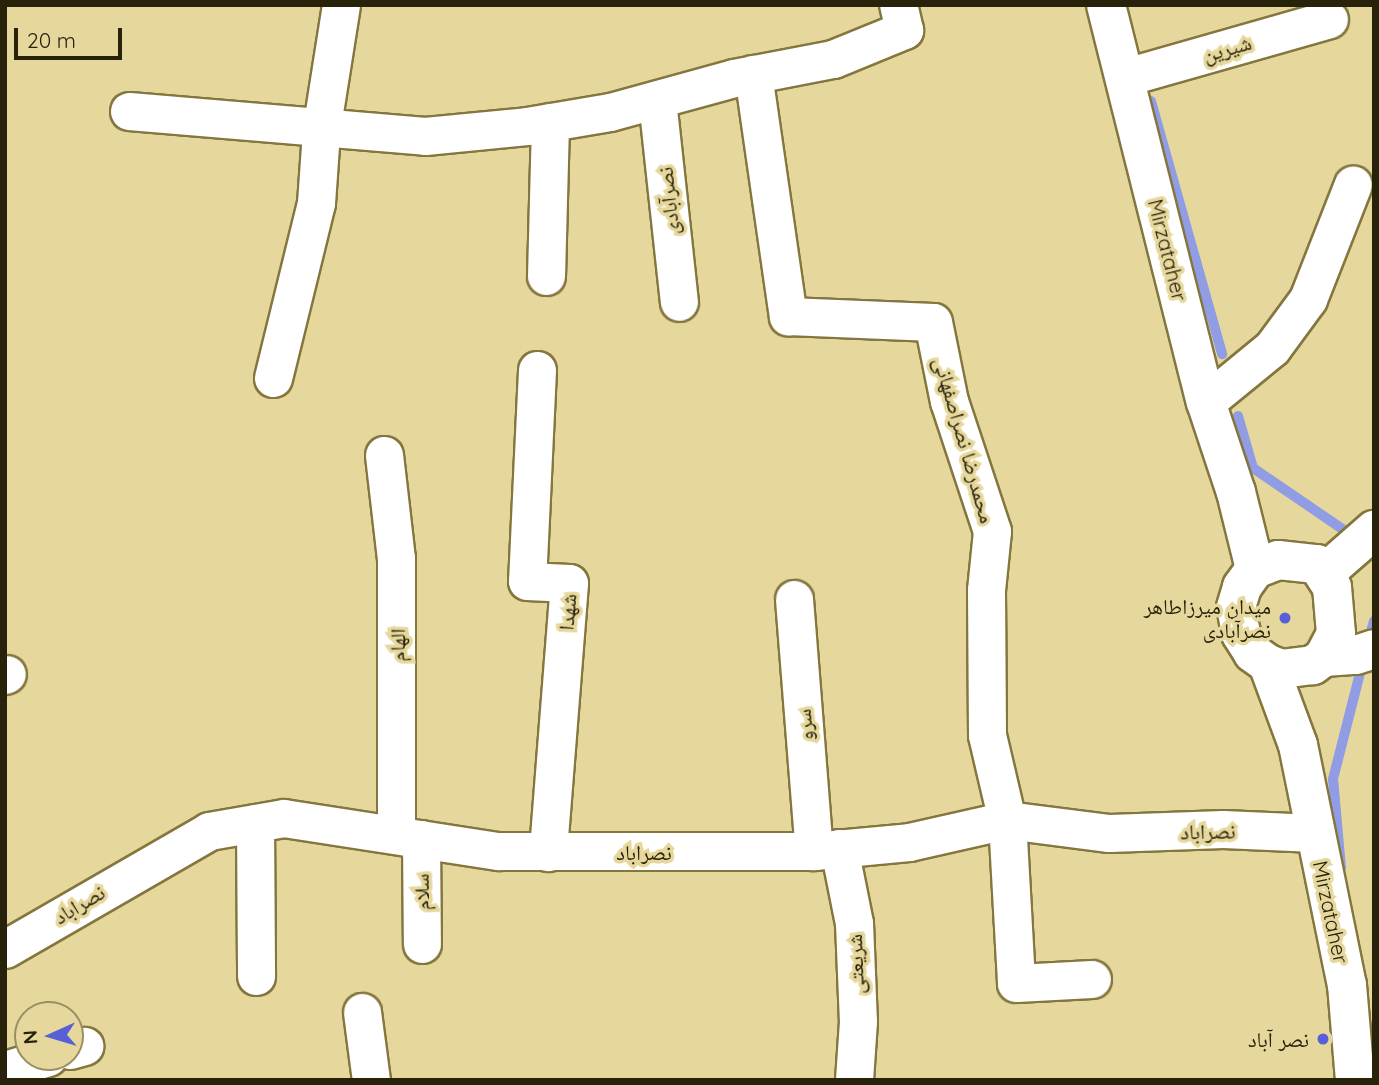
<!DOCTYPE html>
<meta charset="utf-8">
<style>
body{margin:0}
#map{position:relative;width:1379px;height:1085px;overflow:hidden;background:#e6d89d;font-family:Quicksand,"Noto Naskh Arabic",sans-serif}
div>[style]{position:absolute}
.stream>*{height:10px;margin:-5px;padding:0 5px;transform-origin:5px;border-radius:5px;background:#909ce4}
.roads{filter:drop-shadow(2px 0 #84763e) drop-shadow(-2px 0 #84763e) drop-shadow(0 2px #84763e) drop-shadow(0 -2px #84763e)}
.minor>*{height:37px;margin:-18.5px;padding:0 18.5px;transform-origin:18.5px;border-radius:18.5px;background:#fff}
.tertiary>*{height:38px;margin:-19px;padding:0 19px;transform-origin:19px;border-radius:19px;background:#fff}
.secondary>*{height:38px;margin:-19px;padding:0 19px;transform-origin:19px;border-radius:19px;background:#fff}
.dots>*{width:19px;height:19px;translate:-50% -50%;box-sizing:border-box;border:4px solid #e6d89d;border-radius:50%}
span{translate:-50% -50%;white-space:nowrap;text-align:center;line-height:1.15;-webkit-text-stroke:7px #e6d89d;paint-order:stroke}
.street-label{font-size:21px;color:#28220b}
.poi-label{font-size:21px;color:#28220b}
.right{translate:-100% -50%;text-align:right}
.frame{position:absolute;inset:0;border:7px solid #28220b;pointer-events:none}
.north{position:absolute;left:14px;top:1001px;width:70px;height:70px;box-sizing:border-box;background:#e6d89d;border:2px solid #9a8f63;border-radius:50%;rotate:266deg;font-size:19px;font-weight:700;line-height:28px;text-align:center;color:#28220b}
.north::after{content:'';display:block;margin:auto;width:24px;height:32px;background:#595fd6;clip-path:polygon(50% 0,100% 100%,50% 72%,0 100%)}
.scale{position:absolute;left:14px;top:28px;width:108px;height:32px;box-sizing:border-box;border:4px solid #28220b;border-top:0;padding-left:9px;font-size:21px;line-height:24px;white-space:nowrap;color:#28220b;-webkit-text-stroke:5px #e6d89d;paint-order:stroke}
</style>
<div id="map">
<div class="stream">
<i style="left:1151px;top:101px;width:263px;rotate:74.3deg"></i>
<i style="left:1238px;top:416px;width:54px;rotate:73.9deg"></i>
<i style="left:1253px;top:468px;width:122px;rotate:34.3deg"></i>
<i style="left:1368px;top:642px;width:22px;rotate:-74deg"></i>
<i style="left:1341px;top:868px;width:89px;rotate:-95.1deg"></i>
<i style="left:1333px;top:779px;width:122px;rotate:-75.7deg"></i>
</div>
<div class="roads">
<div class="minor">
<i style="left:753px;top:74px;width:245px;rotate:81.8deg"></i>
<i style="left:788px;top:316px;width:145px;rotate:2.4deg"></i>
<i style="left:933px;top:322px;width:81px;rotate:78.6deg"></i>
<i style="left:949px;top:401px;width:137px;rotate:71.7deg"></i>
<i style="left:992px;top:531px;width:59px;rotate:95.8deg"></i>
<i style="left:986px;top:590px;width:145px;rotate:89.6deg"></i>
<i style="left:987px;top:735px;width:87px;rotate:76.8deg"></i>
<i style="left:1007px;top:820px;width:163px;rotate:86.8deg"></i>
<i style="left:1016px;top:983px;width:76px;rotate:-3deg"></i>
<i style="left:1126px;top:77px;width:211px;rotate:-15.9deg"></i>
<i style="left:657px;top:100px;width:203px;rotate:83.8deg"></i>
<i style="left:129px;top:111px;width:297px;rotate:4.8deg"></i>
<i style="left:425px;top:136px;width:102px;rotate:-5.6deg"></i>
<i style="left:527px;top:126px;width:84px;rotate:-9.6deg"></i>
<i style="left:610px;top:112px;width:129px;rotate:-15.3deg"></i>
<i style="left:734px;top:78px;width:101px;rotate:-10.9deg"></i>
<i style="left:833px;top:59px;width:77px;rotate:-22.2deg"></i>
<i style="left:904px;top:30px;width:26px;rotate:-103deg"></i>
<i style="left:546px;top:276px;width:154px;rotate:-88.5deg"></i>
<i style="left:537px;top:370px;width:211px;rotate:92.7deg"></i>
<i style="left:527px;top:581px;width:42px;rotate:2.7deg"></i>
<i style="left:569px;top:583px;width:270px;rotate:94.5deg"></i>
<i style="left:273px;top:378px;width:180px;rotate:-76.2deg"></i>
<i style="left:316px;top:203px;width:72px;rotate:-86deg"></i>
<i style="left:321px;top:131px;width:128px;rotate:-81deg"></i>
<i style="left:1206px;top:402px;width:85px;rotate:-39.3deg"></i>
<i style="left:1272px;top:348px;width:61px;rotate:-53.7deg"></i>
<i style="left:1308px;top:299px;width:123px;rotate:-68.6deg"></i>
<i style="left:384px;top:455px;width:104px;rotate:83.4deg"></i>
<i style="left:396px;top:558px;width:277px;rotate:90deg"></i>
<i style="left:794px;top:599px;width:253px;rotate:85.5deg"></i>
<i style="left:5px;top:675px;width:2px;rotate:-27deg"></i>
<i style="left:255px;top:823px;width:153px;rotate:89.6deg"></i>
<i style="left:421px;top:839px;width:105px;rotate:89.5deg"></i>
<i style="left:839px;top:848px;width:76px;rotate:78.7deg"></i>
<i style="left:854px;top:923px;width:98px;rotate:87.7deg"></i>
<i style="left:858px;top:1021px;width:59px;rotate:93.9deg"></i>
<i style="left:5px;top:949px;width:236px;rotate:-30deg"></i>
<i style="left:209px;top:831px;width:76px;rotate:-9.8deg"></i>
<i style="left:284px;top:818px;width:217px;rotate:8.8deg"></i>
<i style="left:498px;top:851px;width:316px"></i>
<i style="left:814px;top:851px;width:95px;rotate:-5.4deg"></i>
<i style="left:909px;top:842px;width:100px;rotate:-12.7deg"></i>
<i style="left:1007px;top:820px;width:103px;rotate:7.3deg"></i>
<i style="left:1109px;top:833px;width:114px;rotate:-2deg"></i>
<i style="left:1223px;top:829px;width:92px;rotate:2.5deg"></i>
<i style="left:362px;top:1012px;width:69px;rotate:82.5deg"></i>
<i style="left:70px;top:1050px;width:15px;rotate:-16deg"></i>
<i style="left:5px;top:1070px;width:45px;rotate:-16.8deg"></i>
</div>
<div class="tertiary">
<i style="left:1326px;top:572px;width:64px;rotate:-41.2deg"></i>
<i style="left:1324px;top:657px;width:32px;rotate:-4deg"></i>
<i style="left:1356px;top:655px;width:19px;rotate:-18deg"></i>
</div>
<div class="secondary">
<i style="left:1106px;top:5px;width:409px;rotate:75.9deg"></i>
<i style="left:1206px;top:402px;width:95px;rotate:71.6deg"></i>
<i style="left:1236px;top:492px;width:79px;rotate:76.1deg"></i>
<i style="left:1278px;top:560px;width:39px;rotate:6deg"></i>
<i style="left:1317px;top:564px;width:27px;rotate:57deg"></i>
<i style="left:1332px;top:587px;width:47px;rotate:85.1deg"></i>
<i style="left:1336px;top:634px;width:26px;rotate:118deg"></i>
<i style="left:1324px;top:657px;width:14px;rotate:144deg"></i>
<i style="left:1313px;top:665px;width:31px;rotate:173deg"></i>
<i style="left:1282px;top:669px;width:15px;rotate:-160deg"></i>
<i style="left:1268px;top:664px;width:19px;rotate:-144deg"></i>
<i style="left:1253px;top:653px;width:22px;rotate:-122deg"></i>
<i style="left:1241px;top:634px;width:27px;rotate:-100deg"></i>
<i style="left:1236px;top:607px;width:21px;rotate:-73deg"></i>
<i style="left:1242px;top:587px;width:22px;rotate:-54deg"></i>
<i style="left:1255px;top:569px;width:25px;rotate:-21deg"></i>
<i style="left:1268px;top:664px;width:86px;rotate:69.7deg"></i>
<i style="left:1298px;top:745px;width:245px;rotate:78.5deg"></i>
<i style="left:1347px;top:985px;width:95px;rotate:85.2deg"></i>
</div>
</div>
<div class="dots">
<i style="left:1285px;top:618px;background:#595fd6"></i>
<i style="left:1323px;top:1039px;background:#595fd6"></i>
</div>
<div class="street-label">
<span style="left:1227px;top:48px;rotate:-16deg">شیرین</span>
<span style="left:668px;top:201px;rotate:-96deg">نصرآبادی</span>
<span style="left:1168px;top:250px;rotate:76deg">Mirzataher</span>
<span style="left:965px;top:440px;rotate:74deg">محمدرضا نصراصفهانی</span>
<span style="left:567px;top:612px;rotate:-85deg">شهدا</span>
<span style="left:397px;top:645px;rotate:-89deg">الهام</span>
<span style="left:804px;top:725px;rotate:-95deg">سرو</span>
<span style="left:1208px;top:831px;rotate:-1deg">نصراباد</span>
<span style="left:644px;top:852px">نصراباد</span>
<span style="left:421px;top:892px;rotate:-91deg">سلام</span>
<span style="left:79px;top:904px;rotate:-31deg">نصراباد</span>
<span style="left:1331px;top:912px;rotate:78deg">Mirzataher</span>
<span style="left:855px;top:964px;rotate:-92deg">شریعتی</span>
</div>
<div class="poi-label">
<span class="right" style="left:1271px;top:618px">میدان میرزاطاهر<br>نصرآبادی</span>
<span class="right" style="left:1309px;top:1039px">نصر آباد</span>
</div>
<div class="frame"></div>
<div class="north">N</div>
<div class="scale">20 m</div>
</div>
